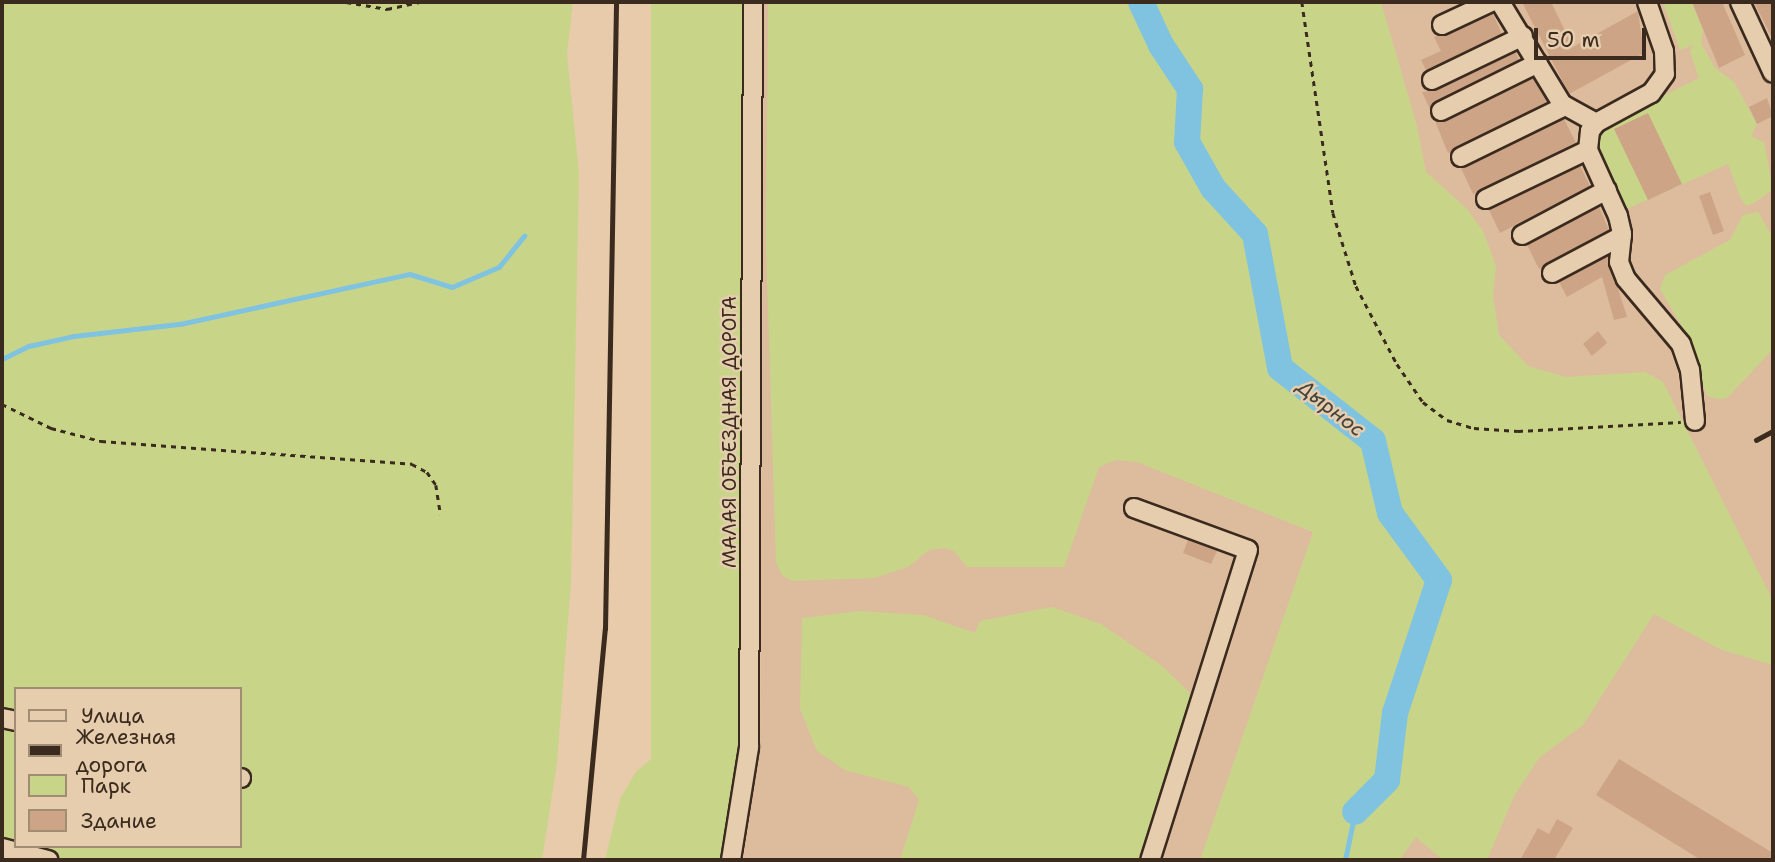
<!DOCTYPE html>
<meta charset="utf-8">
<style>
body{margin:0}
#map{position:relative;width:1775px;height:862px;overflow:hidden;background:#e7cbab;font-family:"Shantell Sans",sans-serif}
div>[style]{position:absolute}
.built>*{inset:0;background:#dcbc9d}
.green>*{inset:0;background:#c8d589}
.stream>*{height:4.5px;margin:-2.25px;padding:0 2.25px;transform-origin:2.25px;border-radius:2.25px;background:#7fc3e0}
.river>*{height:26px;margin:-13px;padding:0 13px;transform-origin:13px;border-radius:13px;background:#7fc3e0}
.building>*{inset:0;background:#cda486}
.path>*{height:2.5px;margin-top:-1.25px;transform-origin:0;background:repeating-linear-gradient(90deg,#3b2a1e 0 5px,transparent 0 10px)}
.roads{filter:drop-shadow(2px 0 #3b2a1e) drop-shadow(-2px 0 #3b2a1e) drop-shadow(0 2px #3b2a1e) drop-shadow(0 -2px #3b2a1e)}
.minor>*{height:18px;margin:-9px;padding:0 9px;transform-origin:9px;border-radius:9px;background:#e5cdae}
.rail>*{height:4.5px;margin:-2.25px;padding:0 2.25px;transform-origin:2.25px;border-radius:2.25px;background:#3b2a1e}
span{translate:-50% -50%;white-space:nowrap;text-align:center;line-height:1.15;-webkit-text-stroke:5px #e5cdae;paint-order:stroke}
.street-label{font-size:19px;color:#3b2a1e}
.water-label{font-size:21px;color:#45413b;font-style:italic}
.frame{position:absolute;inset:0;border:4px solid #3b2a1e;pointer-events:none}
.legend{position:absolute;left:14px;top:687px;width:228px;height:161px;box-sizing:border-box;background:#e5cdae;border:2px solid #a18c74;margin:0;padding:9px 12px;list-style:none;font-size:21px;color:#3b2a1e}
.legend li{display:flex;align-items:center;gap:14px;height:35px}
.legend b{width:35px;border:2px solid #a18c74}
.scale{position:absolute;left:1534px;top:28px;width:112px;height:32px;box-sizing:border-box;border:4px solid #3b2a1e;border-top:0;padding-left:9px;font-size:21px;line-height:24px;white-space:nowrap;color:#3b2a1e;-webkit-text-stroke:5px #e5cdae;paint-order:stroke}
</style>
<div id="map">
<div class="built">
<i style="clip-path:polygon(764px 2px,1773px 2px,1773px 860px,743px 860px,760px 747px)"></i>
</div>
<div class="green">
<i style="clip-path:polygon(evenodd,2px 2px,573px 2px,567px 54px,579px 173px,571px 582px,557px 763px,542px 860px,2px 860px,2px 2px,16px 689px,240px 689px,240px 846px,16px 846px,16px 689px)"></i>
<i style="clip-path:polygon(651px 2px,745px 2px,738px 746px,720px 860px,605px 860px,620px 799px,635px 773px,651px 759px)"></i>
<i style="clip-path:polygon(768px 2px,1381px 2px,1417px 126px,1426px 172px,1467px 209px,1483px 231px,1496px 266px,1493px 296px,1499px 335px,1528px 366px,1566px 377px,1645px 372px,1663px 382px,1773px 601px,1773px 665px,1722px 650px,1654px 614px,1583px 725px,1539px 758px,1514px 796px,1487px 860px,1443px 860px,1416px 837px,1399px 860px,1200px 860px,1313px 532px,1137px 462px,1116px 460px,1099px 467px,1064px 567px,967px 567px,954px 551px,944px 548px,929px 550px,908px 567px,874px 578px,792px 581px,782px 575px,776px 563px,766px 243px)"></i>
<i style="clip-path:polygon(1663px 2px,1692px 2px,1703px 31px,1701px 43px,1715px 68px,1734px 82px,1757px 124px,1751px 136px,1764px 142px,1773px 189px,1754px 203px,1746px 206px,1740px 197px,1728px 164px,1624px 210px,1595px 145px,1601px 127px,1699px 78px,1690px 52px,1693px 45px,1680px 50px)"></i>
<i style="clip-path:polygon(1758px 212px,1773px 238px,1773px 349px,1727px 398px,1718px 399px,1707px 396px,1687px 335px,1660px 289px,1665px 275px,1730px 240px,1743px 215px)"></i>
<i style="clip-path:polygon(1052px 607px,1101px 624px,1161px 665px,1191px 694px,1138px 860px,900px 860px,919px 800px,909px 787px,845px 770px,817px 751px,800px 709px,802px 618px,859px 611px,923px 615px,975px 633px,980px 621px)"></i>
</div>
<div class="stream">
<i style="left:2px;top:359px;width:30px;rotate:-26deg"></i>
<i style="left:29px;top:346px;width:46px;rotate:-12.5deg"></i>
<i style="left:74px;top:336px;width:107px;rotate:-6.5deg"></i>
<i style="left:180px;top:324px;width:235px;rotate:-12.3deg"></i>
<i style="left:410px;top:274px;width:44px;rotate:17.2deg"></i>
<i style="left:452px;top:287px;width:51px;rotate:-23.1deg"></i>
<i style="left:499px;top:267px;width:40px;rotate:-51deg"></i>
<i style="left:1345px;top:860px;width:49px;rotate:-78.2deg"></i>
</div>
<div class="river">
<i style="left:1141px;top:2px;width:47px;rotate:65.1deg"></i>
<i style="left:1161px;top:45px;width:53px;rotate:56.6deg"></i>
<i style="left:1190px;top:89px;width:53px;rotate:93.2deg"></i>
<i style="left:1187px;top:142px;width:53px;rotate:60.5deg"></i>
<i style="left:1213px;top:188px;width:62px;rotate:47.6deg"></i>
<i style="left:1255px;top:234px;width:136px;rotate:79.4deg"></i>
<i style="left:1280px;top:368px;width:118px;rotate:38.1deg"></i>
<i style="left:1373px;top:441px;width:74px;rotate:76.7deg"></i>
<i style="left:1390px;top:513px;width:83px;rotate:53.8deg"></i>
<i style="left:1439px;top:580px;width:140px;rotate:108.3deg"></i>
<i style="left:1395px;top:713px;width:67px;rotate:96.8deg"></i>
<i style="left:1387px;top:780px;width:45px;rotate:135deg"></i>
</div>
<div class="building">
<i style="clip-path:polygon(1522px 2px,1551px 2px,1573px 47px,1638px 11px,1644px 53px,1569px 94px)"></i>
<i style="clip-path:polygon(1692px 2px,1722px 2px,1745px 55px,1719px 68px)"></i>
<i style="clip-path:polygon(1754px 2px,1773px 2px,1773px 40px)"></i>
<i style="clip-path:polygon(1493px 14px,1502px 34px,1426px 70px,1421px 60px,1441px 51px,1434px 37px)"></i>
<i style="clip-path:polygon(1516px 52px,1519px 60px,1436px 101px,1430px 109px,1422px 92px,1437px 90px)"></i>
<i style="clip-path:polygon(1533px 78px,1547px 102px,1448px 153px,1435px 121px,1446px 121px)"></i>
<i style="clip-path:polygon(1767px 98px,1773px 116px,1757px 124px,1749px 107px)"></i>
<i style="clip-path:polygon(1648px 113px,1682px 184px,1648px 200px,1614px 129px)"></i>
<i style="clip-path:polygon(1564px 119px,1576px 143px,1473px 194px,1461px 168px)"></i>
<i style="clip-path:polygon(1580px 166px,1590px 186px,1500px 233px,1489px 210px)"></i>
<i style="clip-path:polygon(1710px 192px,1724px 231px,1713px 235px,1699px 196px)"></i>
<i style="clip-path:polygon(1599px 207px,1609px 230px,1539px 269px,1527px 245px)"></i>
<i style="clip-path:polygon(1608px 256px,1627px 317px,1614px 320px,1602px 277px,1567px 297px,1559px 282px)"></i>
<i style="clip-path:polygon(1598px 331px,1607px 343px,1592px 356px,1583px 344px)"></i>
<i style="clip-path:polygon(1188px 540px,1217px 551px,1211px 564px,1183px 553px)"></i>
<i style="clip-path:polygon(1619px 759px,1773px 853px,1773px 860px,1701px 860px,1596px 795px)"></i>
<i style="clip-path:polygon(1557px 819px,1573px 828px,1554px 860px,1520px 860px,1538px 828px,1549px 834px)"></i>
</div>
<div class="path">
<i style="left:346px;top:2px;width:42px;rotate:9.7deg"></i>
<i style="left:387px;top:9px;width:33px;rotate:-12deg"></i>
<i style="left:1302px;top:2px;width:213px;rotate:81.6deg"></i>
<i style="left:1333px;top:213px;width:77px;rotate:72.5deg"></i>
<i style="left:1356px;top:286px;width:88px;rotate:62.3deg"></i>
<i style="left:1397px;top:364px;width:46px;rotate:55.6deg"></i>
<i style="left:1423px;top:402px;width:30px;rotate:37deg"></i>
<i style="left:1447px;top:420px;width:28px;rotate:17deg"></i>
<i style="left:1474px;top:428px;width:44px;rotate:3.9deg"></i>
<i style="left:1518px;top:431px;width:163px;rotate:-3.2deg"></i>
<i style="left:2px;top:404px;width:55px;rotate:26.1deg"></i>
<i style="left:51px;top:428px;width:52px;rotate:14.6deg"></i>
<i style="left:101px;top:441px;width:312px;rotate:4.2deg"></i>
<i style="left:412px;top:464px;width:17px;rotate:28deg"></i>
<i style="left:427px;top:472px;width:16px;rotate:55deg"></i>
<i style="left:436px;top:485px;width:30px;rotate:81deg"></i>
</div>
<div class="roads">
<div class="minor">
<i style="left:1500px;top:2px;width:119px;rotate:58.7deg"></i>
<i style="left:1562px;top:104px;width:39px;rotate:29deg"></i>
<i style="left:1647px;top:2px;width:52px;rotate:70.9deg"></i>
<i style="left:1664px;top:51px;width:23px;rotate:88deg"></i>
<i style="left:1665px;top:74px;width:24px;rotate:126deg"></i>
<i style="left:1651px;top:93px;width:63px;rotate:151.4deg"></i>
<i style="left:1596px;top:123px;width:10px;rotate:127deg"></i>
<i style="left:1590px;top:131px;width:19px;rotate:96deg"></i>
<i style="left:1588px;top:150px;width:72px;rotate:65.6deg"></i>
<i style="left:1618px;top:216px;width:18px;rotate:77deg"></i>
<i style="left:1622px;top:234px;width:28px;rotate:96deg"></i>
<i style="left:1619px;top:262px;width:18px;rotate:68deg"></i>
<i style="left:1626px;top:279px;width:85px;rotate:49.8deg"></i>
<i style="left:1681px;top:344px;width:28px;rotate:71deg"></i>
<i style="left:1690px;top:370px;width:51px;rotate:84.4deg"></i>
<i style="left:1740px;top:2px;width:78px;rotate:65.1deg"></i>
<i style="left:1442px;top:25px;width:54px;rotate:-25.1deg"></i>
<i style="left:1432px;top:80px;width:101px;rotate:-25.8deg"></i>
<i style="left:1441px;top:111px;width:108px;rotate:-26.3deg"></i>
<i style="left:1461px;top:157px;width:116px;rotate:-26.1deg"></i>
<i style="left:1486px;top:199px;width:113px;rotate:-25.7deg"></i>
<i style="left:1522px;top:235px;width:96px;rotate:-27.9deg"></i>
<i style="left:1552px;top:273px;width:79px;rotate:-27.9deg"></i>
<i style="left:1134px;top:508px;width:121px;rotate:20.2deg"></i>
<i style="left:1248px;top:550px;width:325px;rotate:107.5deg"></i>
<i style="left:2px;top:718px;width:14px;rotate:12deg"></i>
<i style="left:240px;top:778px;width:1px"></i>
<i style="left:2px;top:848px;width:48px;rotate:14.6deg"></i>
<i style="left:731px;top:860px;width:114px;rotate:-80.9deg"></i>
<i style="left:749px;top:747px;width:745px;rotate:-89.69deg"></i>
</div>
</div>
<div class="rail">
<i style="left:1756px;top:440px;width:19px;rotate:-28deg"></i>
<i style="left:583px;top:860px;width:232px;rotate:-84.6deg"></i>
<i style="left:605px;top:629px;width:627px;rotate:-88.99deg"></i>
</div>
<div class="street-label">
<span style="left:730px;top:432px;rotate:-90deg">МАЛАЯ ОБЪЕЗДНАЯ ДОРОГА</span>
</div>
<div class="water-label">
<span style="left:1331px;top:408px;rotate:38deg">Дырнос</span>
</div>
<div class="frame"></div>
<ul class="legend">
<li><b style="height:9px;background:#e5cdae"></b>Улица</li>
<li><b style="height:9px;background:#3b2a1e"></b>Железная дорога</li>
<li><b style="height:19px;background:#c8d589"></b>Парк</li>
<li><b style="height:19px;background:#cda486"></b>Здание</li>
</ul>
<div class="scale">50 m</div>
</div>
